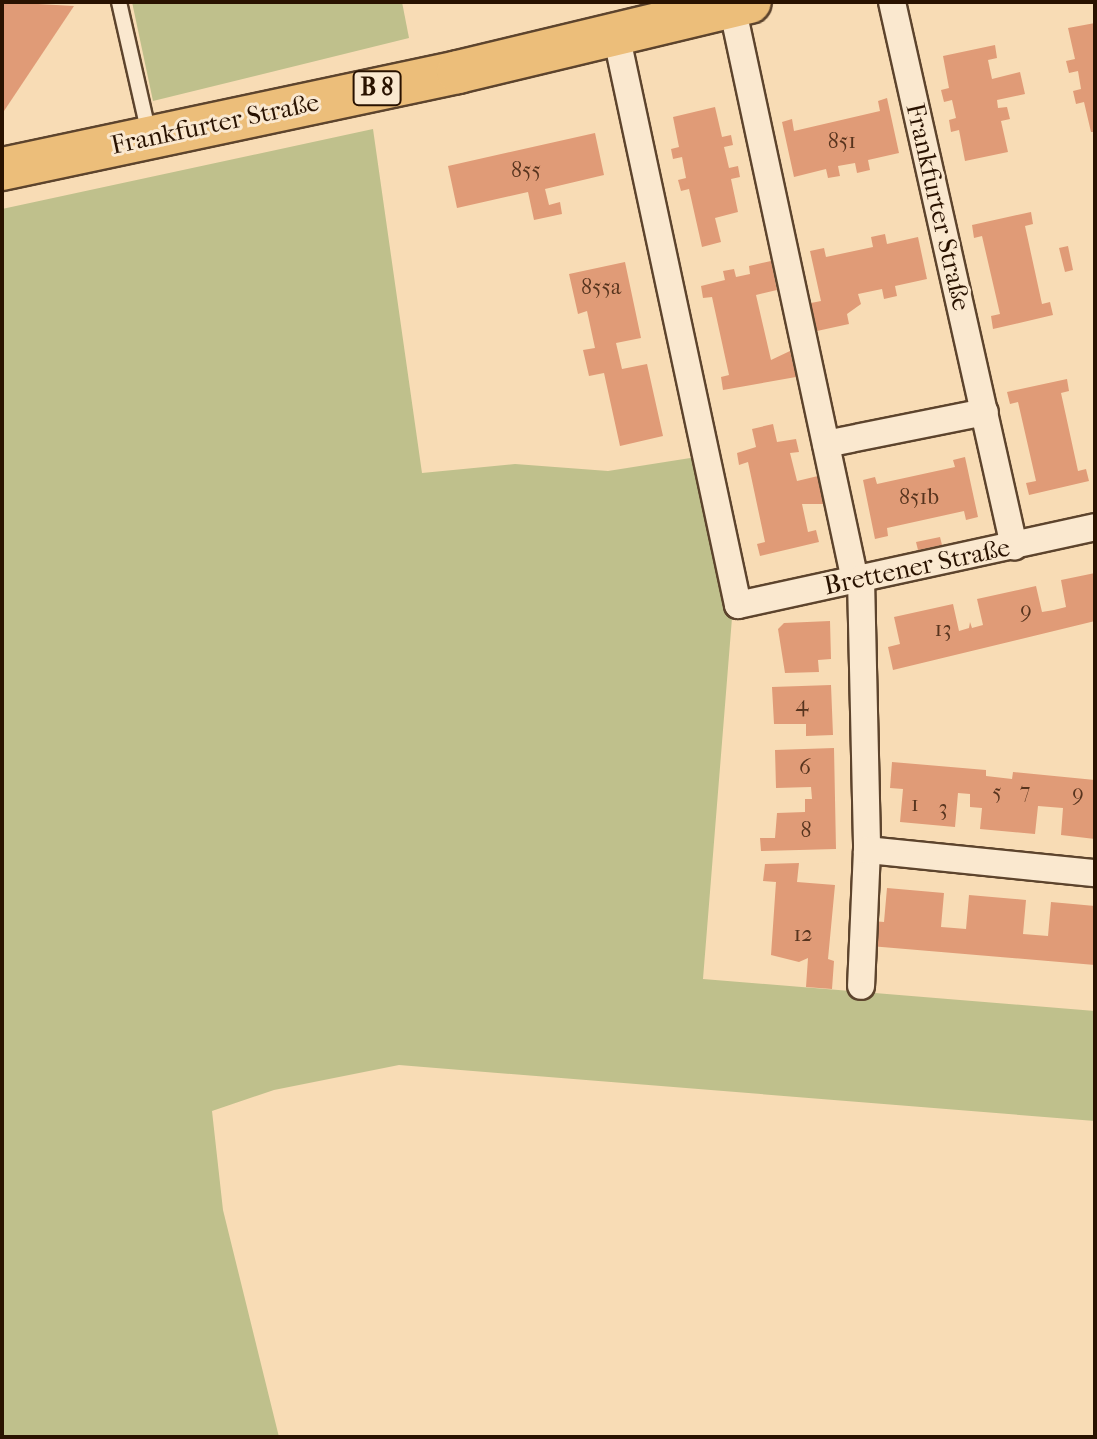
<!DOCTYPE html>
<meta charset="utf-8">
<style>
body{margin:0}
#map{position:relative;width:1097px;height:1439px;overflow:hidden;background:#f8dcb5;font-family:"IM FELL French Canon",serif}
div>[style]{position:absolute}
.green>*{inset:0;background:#bfc08c}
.building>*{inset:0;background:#e09b77}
.roads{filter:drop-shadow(2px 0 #5d442d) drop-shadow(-2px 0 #5d442d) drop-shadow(0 2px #5d442d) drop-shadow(0 -2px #5d442d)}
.service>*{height:14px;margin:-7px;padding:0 7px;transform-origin:7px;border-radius:7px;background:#fae8cf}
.minor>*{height:26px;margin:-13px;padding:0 13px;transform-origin:13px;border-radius:13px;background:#fae8cf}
.primary>*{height:42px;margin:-21px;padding:0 21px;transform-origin:21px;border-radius:21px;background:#ecbe7a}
span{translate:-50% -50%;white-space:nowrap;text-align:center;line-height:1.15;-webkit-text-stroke:6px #fae8cf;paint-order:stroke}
.number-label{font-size:22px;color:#57341e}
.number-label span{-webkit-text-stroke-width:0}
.shield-label span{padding:2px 6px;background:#fae8cf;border:2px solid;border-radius:6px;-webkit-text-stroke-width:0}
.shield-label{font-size:24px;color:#291200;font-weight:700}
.street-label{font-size:26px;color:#291200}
.frame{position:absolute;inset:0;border:4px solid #291200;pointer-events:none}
</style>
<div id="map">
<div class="green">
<i style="clip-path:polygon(132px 2px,402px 2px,409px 38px,153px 101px)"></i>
<i style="clip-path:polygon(373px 129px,422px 473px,515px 464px,608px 471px,703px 456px,732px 618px,703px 979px,1095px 1011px,1095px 1121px,399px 1065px,274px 1090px,212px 1111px,223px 1210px,279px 1437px,2px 1437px,2px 209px)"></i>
</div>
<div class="building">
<i style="clip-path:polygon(2px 2px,74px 6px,2px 114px)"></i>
<i style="clip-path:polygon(1095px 23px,1095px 132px,1091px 132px,1084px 102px,1076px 104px,1073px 91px,1081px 89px,1078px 71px,1069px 73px,1066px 61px,1075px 59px,1068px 28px)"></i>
<i style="clip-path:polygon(995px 45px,997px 58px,988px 60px,992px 79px,1020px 72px,1025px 94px,997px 100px,998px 108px,1007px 107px,1010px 119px,1001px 121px,1008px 152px,965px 161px,959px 130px,951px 132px,949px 120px,956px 118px,952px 100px,944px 102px,941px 90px,949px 88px,943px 56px)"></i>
<i style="clip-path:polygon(887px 98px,899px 153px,868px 160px,870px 170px,857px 173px,855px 163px,838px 166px,840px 176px,828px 178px,826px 169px,794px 177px,782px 122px,792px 119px,794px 131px,880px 111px,878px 101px)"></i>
<i style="clip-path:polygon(715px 107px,722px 137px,731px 135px,733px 145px,724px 147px,729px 168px,738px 166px,740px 177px,731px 179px,738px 212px,715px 218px,721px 242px,702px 247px,689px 189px,681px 191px,678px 180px,686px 178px,682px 157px,673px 159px,671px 149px,679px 147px,673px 117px)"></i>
<i style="clip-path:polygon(595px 133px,604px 175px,545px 189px,549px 205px,560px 202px,562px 214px,534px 220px,528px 192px,457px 208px,448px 166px)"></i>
<i style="clip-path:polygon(1031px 212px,1033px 224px,1025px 226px,1042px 304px,1050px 302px,1053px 315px,993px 329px,991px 316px,1000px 314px,982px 236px,974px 238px,972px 225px)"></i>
<i style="clip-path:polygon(885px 234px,887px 244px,918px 237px,927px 279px,895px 286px,897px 296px,884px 299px,882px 289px,858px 294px,861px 304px,847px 314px,849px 324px,817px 331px,811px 303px,821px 301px,810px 251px,824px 248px,826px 257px,873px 247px,871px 237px)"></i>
<i style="clip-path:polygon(1068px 246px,1073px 270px,1065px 272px,1059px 248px)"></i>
<i style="clip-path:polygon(771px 261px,777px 290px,756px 295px,771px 360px,790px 351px,796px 377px,723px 390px,721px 377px,729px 375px,712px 297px,703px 298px,701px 286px,725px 280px,723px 271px,734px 269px,736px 277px,750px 274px,749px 266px)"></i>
<i style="clip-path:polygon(625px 262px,641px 338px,616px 343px,622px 369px,647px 364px,663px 436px,620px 446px,604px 373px,589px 376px,583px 350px,595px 348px,587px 311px,578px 314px,569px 274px)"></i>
<i style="clip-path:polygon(1067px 379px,1069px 391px,1061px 393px,1078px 471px,1086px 469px,1089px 481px,1029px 495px,1026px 483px,1036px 481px,1018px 402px,1010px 404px,1007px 392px)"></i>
<i style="clip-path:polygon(773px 424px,777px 442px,796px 439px,799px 452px,790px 453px,797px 481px,818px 476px,824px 504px,802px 504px,808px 532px,816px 530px,819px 542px,760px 556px,757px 544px,765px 542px,748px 462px,739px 465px,737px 453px,756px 447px,752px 429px)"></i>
<i style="clip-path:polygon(965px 457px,978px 517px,966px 520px,964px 511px,887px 528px,888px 536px,875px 539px,863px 480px,875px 477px,877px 484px,955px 467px,953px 460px)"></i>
<i style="clip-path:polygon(940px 537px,942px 545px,918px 550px,916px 542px)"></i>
<i style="clip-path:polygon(1095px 573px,1095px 621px,893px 670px,888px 647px,900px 644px,894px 617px,953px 604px,959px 631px,969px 628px,970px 622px,972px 628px,983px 625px,977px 599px,1036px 586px,1042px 612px,1054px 610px,1066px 607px,1061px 580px)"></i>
<i style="clip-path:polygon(830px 621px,831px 659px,818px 660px,819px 672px,785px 673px,778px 629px,784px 623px)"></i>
<i style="clip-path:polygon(831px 685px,833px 735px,806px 736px,806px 724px,774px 724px,772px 687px)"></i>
<i style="clip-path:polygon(834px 748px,836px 849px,761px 851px,760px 838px,775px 838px,777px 813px,805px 812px,805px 799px,812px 799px,811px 787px,776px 788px,775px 750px)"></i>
<i style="clip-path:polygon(892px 762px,986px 770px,986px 776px,1012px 779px,1013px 772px,1095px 780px,1095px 839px,1061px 835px,1063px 808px,1038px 806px,1035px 834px,980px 829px,982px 808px,970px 807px,970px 794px,958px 793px,955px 827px,900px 822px,903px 789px,890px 788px)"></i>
<i style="clip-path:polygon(799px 863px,797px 882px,835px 885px,828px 959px,834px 961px,832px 989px,806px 987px,808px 958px,799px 962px,771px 955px,776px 882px,763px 881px,765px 864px)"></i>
<i style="clip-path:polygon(887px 888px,944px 893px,941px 927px,954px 928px,966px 929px,969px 895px,1026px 900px,1023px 934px,1048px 936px,1051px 902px,1095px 906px,1095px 965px,870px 946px,872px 921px,884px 922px)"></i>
</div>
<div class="roads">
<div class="service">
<i style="left:119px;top:2px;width:135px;rotate:77.2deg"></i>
</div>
<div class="minor">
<i style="left:892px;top:2px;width:558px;rotate:77.36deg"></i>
<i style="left:732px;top:6px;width:587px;rotate:77.91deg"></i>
<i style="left:616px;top:34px;width:584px;rotate:77.94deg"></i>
<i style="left:738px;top:605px;width:365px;rotate:-12.3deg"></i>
<i style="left:826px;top:444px;width:162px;rotate:-11.4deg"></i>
<i style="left:861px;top:579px;width:271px;rotate:88.7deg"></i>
<i style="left:867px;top:850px;width:136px;rotate:92.5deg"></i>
<i style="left:867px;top:850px;width:229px;rotate:5.8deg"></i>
</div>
<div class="primary">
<i style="left:2px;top:169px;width:466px;rotate:-12deg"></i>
<i style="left:458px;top:72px;width:300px;rotate:-13.5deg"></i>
</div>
</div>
<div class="number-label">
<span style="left:842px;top:142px">851</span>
<span style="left:526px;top:171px">855</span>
<span style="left:601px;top:288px">855a</span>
<span style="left:919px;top:498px">851b</span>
<span style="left:1026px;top:611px">9</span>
<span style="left:943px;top:630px">13</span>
<span style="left:802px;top:705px">4</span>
<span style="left:805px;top:768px">6</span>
<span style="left:1025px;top:792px">7</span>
<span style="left:997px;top:793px">5</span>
<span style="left:1078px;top:794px">9</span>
<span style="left:915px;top:805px">1</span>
<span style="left:943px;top:809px">3</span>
<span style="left:806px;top:831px">8</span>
<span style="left:803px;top:935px">12</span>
</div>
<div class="shield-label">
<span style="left:377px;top:88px">B 8</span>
</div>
<div class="street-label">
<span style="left:215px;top:124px;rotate:-12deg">Frankfurter Straße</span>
<span style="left:938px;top:207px;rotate:77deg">Frankfurter Straße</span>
<span style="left:917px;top:567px;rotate:-12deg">Brettener Straße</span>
</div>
<div class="frame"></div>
</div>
